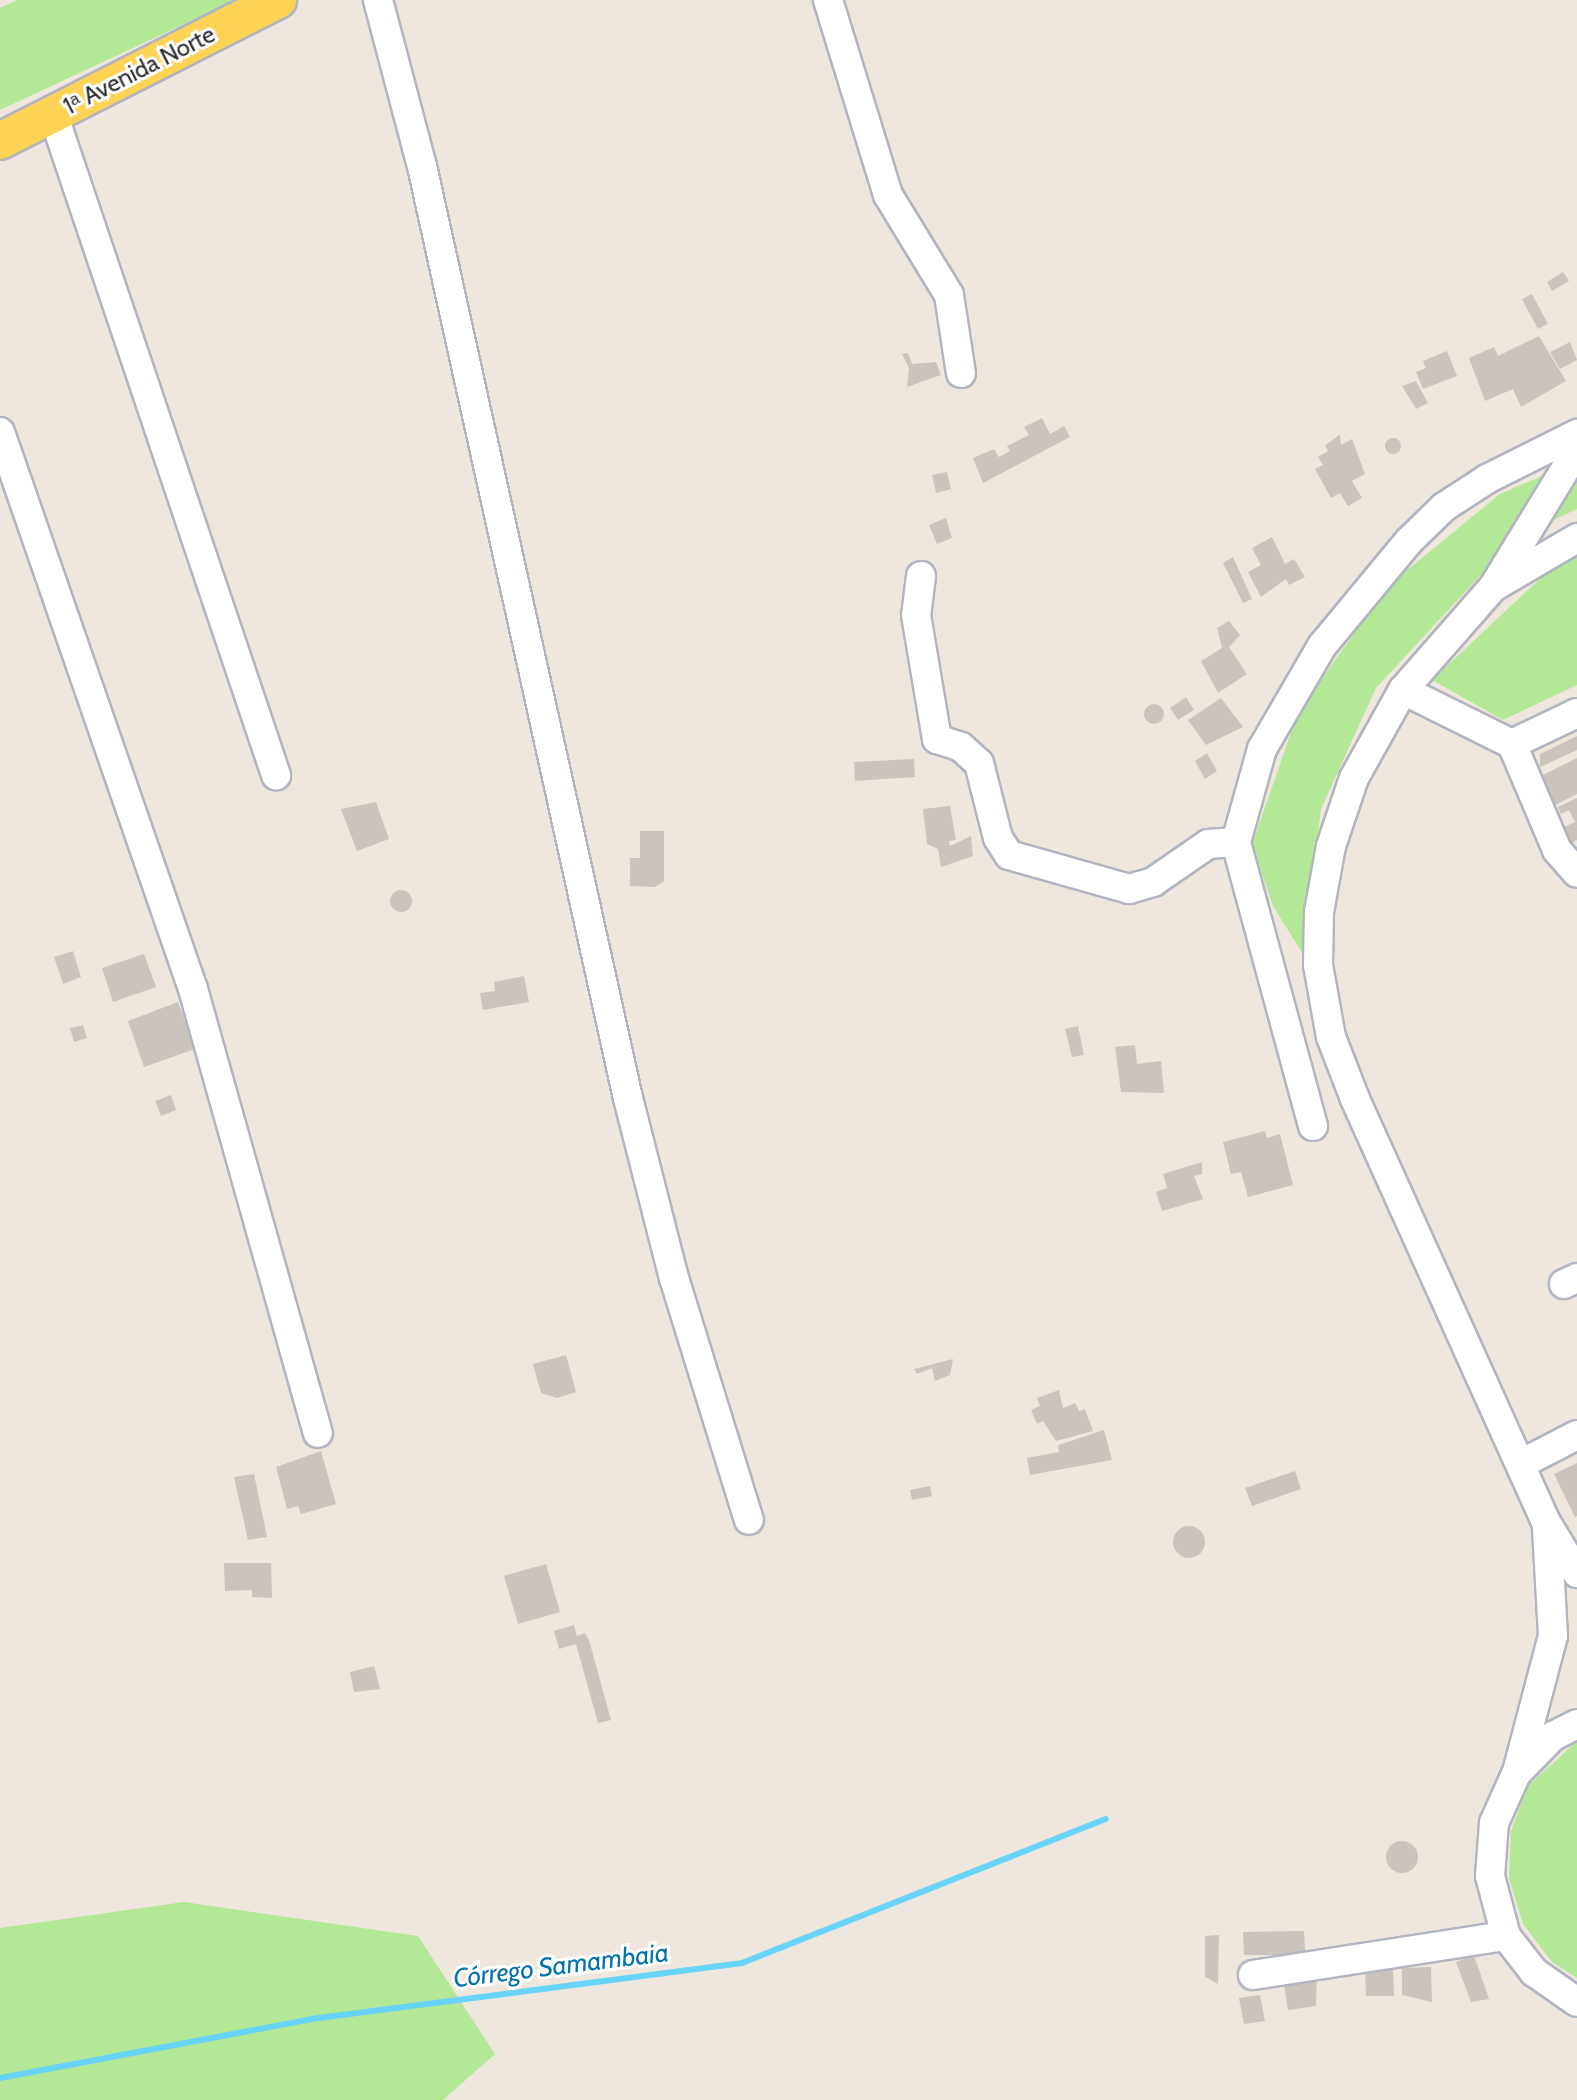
<!DOCTYPE html>
<meta charset="utf-8">
<style>
body{margin:0}
#map{position:relative;width:1577px;height:2100px;overflow:hidden;background:#efe7dd;font-family:Cabin,sans-serif}
div>[style]{position:absolute}
.green>*{inset:0;background:#b3e996}
.stream>*{height:6px;margin:-3px;padding:0 3px;transform-origin:3px;border-radius:3px;background:#68d4f9}
.building>*{inset:0;background:#cac4bd}
.round{border-radius:50%}
.roads{filter:drop-shadow(2px 0 #b1b4c1) drop-shadow(-2px 0 #b1b4c1) drop-shadow(0 2px #b1b4c1) drop-shadow(0 -2px #b1b4c1)}
.minor>*{height:28px;margin:-14px;padding:0 14px;transform-origin:14px;border-radius:14px;background:#fff}
.major>*{height:36px;margin:-18px;padding:0 18px;transform-origin:18px;border-radius:18px;background:#fcd355}
span{translate:-50% -50%;white-space:nowrap;text-align:center;line-height:1.15;-webkit-text-stroke:6px #fff;paint-order:stroke}
.street-label{font-size:24px;color:#2c2c2c}
.water-label{font-size:26px;color:#0272aa;font-style:italic}
</style>
<div id="map">
<div class="green">
<i style="clip-path:polygon(17px 0,236px 0,0 110px,0 8px)"></i>
<i style="clip-path:polygon(1577px 461px,1577px 509px,1515px 538px,1376px 688px,1321px 809px,1303px 954px,1273px 906px,1252px 844px,1299px 710px,1390px 584px,1500px 494px)"></i>
<i style="clip-path:polygon(1577px 544px,1577px 685px,1503px 720px,1432px 680px)"></i>
<i style="clip-path:polygon(1577px 1741px,1577px 1978px,1552px 1962px,1523px 1924px,1509px 1878px,1511px 1831px,1528px 1786px)"></i>
<i style="clip-path:polygon(184px 1902px,418px 1936px,495px 2054px,443px 2100px,0 2100px,0 1928px)"></i>
</div>
<div class="stream">
<i style="left:0;top:2078px;width:317px;rotate:-10.7deg"></i>
<i style="left:311px;top:2019px;width:435px;rotate:-7.4deg"></i>
<i style="left:742px;top:1963px;width:391px;rotate:-21.6deg"></i>
</div>
<div class="building">
<i style="clip-path:polygon(1563px 272px,1569px 281px,1552px 291px,1547px 282px)"></i>
<i style="clip-path:polygon(1532px 294px,1548px 324px,1538px 329px,1522px 299px)"></i>
<i style="clip-path:polygon(1539px 336px,1566px 381px,1521px 407px,1513px 389px,1485px 401px,1469px 358px,1494px 347px,1498px 356px)"></i>
<i style="clip-path:polygon(1570px 342px,1577px 360px,1560px 369px,1550px 352px)"></i>
<i style="clip-path:polygon(1447px 351px,1457px 376px,1423px 389px,1416px 372px,1426px 368px,1423px 361px)"></i>
<i style="clip-path:polygon(908px 353px,912px 364px,936px 362px,941px 375px,907px 387px,909px 368px,902px 354px)"></i>
<i style="clip-path:polygon(1416px 381px,1428px 403px,1416px 409px,1402px 386px)"></i>
<i style="clip-path:polygon(1042px 418px,1050px 434px,1064px 426px,1070px 437px,983px 483px,973px 458px,994px 449px,999px 457px,1010px 451px,1007px 446px,1029px 435px,1024px 427px)"></i>
<i style="clip-path:polygon(1340px 434px,1341px 445px,1352px 439px,1365px 474px,1352px 481px,1362px 498px,1348px 506px,1340px 493px,1331px 498px,1315px 469px,1323px 465px,1318px 457px,1328px 451px,1325px 446px)"></i>
<i class="round" style="left:1385px;top:438px;width:16px;height:16px"></i>
<i style="clip-path:polygon(947px 472px,951px 489px,936px 493px,932px 475px)"></i>
<i style="clip-path:polygon(946px 518px,952px 538px,937px 544px,929px 525px)"></i>
<i style="clip-path:polygon(1272px 537px,1285px 564px,1294px 559px,1305px 577px,1289px 585px,1286px 579px,1261px 597px,1248px 572px,1261px 565px,1252px 548px)"></i>
<i style="clip-path:polygon(1233px 557px,1252px 599px,1243px 603px,1223px 563px)"></i>
<i style="clip-path:polygon(1229px 621px,1240px 635px,1229px 647px,1247px 674px,1218px 693px,1201px 661px,1222px 648px,1217px 628px)"></i>
<i style="clip-path:polygon(1186px 697px,1194px 710px,1178px 720px,1170px 708px)"></i>
<i style="clip-path:polygon(1221px 698px,1243px 727px,1206px 745px,1188px 720px)"></i>
<i class="round" style="left:1144px;top:704px;width:20px;height:20px"></i>
<i style="clip-path:polygon(1577px 736px,1577px 750px,1540px 767px,1540px 754px)"></i>
<i style="clip-path:polygon(1207px 753px,1217px 771px,1205px 779px,1195px 761px)"></i>
<i style="clip-path:polygon(1577px 758px,1577px 794px,1553px 806px,1543px 775px)"></i>
<i style="clip-path:polygon(914px 759px,915px 777px,855px 781px,854px 762px)"></i>
<i style="clip-path:polygon(1577px 798px,1577px 840px,1572px 843px,1564px 827px,1575px 822px,1569px 810px,1561px 814px,1558px 807px)"></i>
<i style="clip-path:polygon(376px 802px,389px 839px,357px 851px,341px 809px)"></i>
<i style="clip-path:polygon(950px 806px,956px 840px,949px 841px,950px 846px,971px 836px,973px 856px,941px 867px,938px 849px,927px 844px,923px 809px)"></i>
<i style="clip-path:polygon(640px 831px,664px 831px,664px 881px,655px 887px,630px 886px,630px 858px,640px 858px)"></i>
<i class="round" style="left:390px;top:890px;width:22px;height:22px"></i>
<i style="clip-path:polygon(73px 951px,81px 977px,63px 984px,54px 957px)"></i>
<i style="clip-path:polygon(144px 954px,156px 987px,113px 1002px,102px 968px)"></i>
<i style="clip-path:polygon(524px 976px,529px 1002px,483px 1010px,480px 993px,495px 991px,494px 982px)"></i>
<i style="clip-path:polygon(178px 1002px,195px 1049px,144px 1067px,128px 1021px)"></i>
<i style="clip-path:polygon(83px 1025px,87px 1038px,74px 1042px,70px 1028px)"></i>
<i style="clip-path:polygon(1078px 1026px,1084px 1055px,1072px 1057px,1065px 1029px)"></i>
<i style="clip-path:polygon(1135px 1045px,1137px 1064px,1161px 1061px,1164px 1093px,1121px 1092px,1115px 1047px)"></i>
<i style="clip-path:polygon(171px 1095px,176px 1110px,161px 1116px,155px 1101px)"></i>
<i style="clip-path:polygon(1265px 1131px,1267px 1138px,1280px 1134px,1293px 1185px,1248px 1197px,1241px 1172px,1231px 1174px,1223px 1142px)"></i>
<i style="clip-path:polygon(1202px 1162px,1202px 1174px,1194px 1176px,1203px 1199px,1162px 1211px,1156px 1192px,1167px 1188px,1163px 1174px)"></i>
<i style="clip-path:polygon(566px 1355px,576px 1392px,557px 1398px,541px 1393px,533px 1364px)"></i>
<i style="clip-path:polygon(953px 1359px,950px 1375px,935px 1381px,932px 1368px,917px 1374px,914px 1369px)"></i>
<i style="clip-path:polygon(1059px 1390px,1063px 1408px,1075px 1403px,1079px 1411px,1085px 1409px,1093px 1431px,1056px 1441px,1043px 1421px,1037px 1424px,1031px 1410px,1040px 1406px,1037px 1398px)"></i>
<i style="clip-path:polygon(1104px 1430px,1112px 1460px,1030px 1475px,1027px 1458px,1059px 1452px,1058px 1445px)"></i>
<i style="clip-path:polygon(321px 1451px,336px 1504px,301px 1514px,298px 1506px,287px 1509px,276px 1467px)"></i>
<i style="clip-path:polygon(1577px 1463px,1577px 1516px,1575px 1517px,1554px 1474px)"></i>
<i style="clip-path:polygon(1295px 1471px,1301px 1489px,1252px 1506px,1245px 1488px)"></i>
<i style="clip-path:polygon(254px 1474px,267px 1537px,248px 1540px,234px 1477px)"></i>
<i style="clip-path:polygon(930px 1486px,932px 1496px,912px 1500px,910px 1490px)"></i>
<i class="round" style="left:1173px;top:1526px;width:32px;height:32px"></i>
<i style="clip-path:polygon(224px 1563px,271px 1563px,272px 1598px,252px 1597px,252px 1590px,225px 1591px)"></i>
<i style="clip-path:polygon(546px 1564px,560px 1612px,518px 1624px,504px 1576px)"></i>
<i style="clip-path:polygon(574px 1625px,577px 1636px,585px 1633px,589px 1640px,611px 1720px,598px 1723px,576px 1644px,559px 1649px,554px 1631px)"></i>
<i style="clip-path:polygon(374px 1666px,380px 1689px,354px 1692px,350px 1672px)"></i>
<i class="round" style="left:1386px;top:1841px;width:32px;height:32px"></i>
<i style="clip-path:polygon(1304px 1931px,1306px 1966px,1281px 1967px,1280px 1955px,1244px 1955px,1243px 1932px)"></i>
<i style="clip-path:polygon(1219px 1935px,1218px 1984px,1205px 1977px,1205px 1936px)"></i>
<i style="clip-path:polygon(1474px 1955px,1489px 1999px,1471px 2002px,1456px 1962px)"></i>
<i style="clip-path:polygon(1431px 1967px,1432px 2002px,1402px 1995px,1402px 1968px)"></i>
<i style="clip-path:polygon(1393px 1968px,1394px 1996px,1366px 1996px,1365px 1969px)"></i>
<i style="clip-path:polygon(1317px 1974px,1316px 2006px,1288px 2010px,1283px 1978px)"></i>
<i style="clip-path:polygon(1260px 1995px,1265px 2021px,1244px 2024px,1239px 1998px)"></i>
</div>
<div class="roads">
<div class="minor">
<i style="left:378px;top:0;width:172px;rotate:75.2deg"></i>
<i style="left:422px;top:166px;width:954px;rotate:77.54deg"></i>
<i style="left:628px;top:1098px;width:186px;rotate:75.7deg"></i>
<i style="left:674px;top:1278px;width:253px;rotate:72.8deg"></i>
<i style="left:828px;top:0;width:204px;rotate:72.9deg"></i>
<i style="left:888px;top:195px;width:117px;rotate:58.6deg"></i>
<i style="left:949px;top:295px;width:79px;rotate:81.3deg"></i>
<i style="left:53px;top:114px;width:698px;rotate:71.36deg"></i>
<i style="left:0;top:432px;width:589px;rotate:70.89deg"></i>
<i style="left:193px;top:989px;width:461px;rotate:74.3deg"></i>
<i style="left:1577px;top:450px;width:159px;rotate:121.4deg"></i>
<i style="left:1494px;top:586px;width:138px;rotate:131.2deg"></i>
<i style="left:1403px;top:690px;width:101px;rotate:119.1deg"></i>
<i style="left:1354px;top:778px;width:72px;rotate:108.7deg"></i>
<i style="left:1331px;top:846px;width:67px;rotate:100.3deg"></i>
<i style="left:1319px;top:912px;width:53px;rotate:91.1deg"></i>
<i style="left:1318px;top:965px;width:73px;rotate:79.8deg"></i>
<i style="left:1331px;top:1037px;width:66px;rotate:68.8deg"></i>
<i style="left:1355px;top:1099px;width:464px;rotate:65.7deg"></i>
<i style="left:1546px;top:1522px;width:60px;rotate:58.7deg"></i>
<i style="left:921px;top:576px;width:39px;rotate:97deg"></i>
<i style="left:916px;top:615px;width:126px;rotate:80.4deg"></i>
<i style="left:937px;top:739px;width:25px;rotate:18deg"></i>
<i style="left:961px;top:747px;width:24px;rotate:42deg"></i>
<i style="left:979px;top:763px;width:77px;rotate:75.8deg"></i>
<i style="left:998px;top:838px;width:20px;rotate:57deg"></i>
<i style="left:1009px;top:855px;width:125px;rotate:15.8deg"></i>
<i style="left:1129px;top:889px;width:25px;rotate:-16deg"></i>
<i style="left:1153px;top:882px;width:67px;rotate:-34.6deg"></i>
<i style="left:1208px;top:844px;width:28px;rotate:-4deg"></i>
<i style="left:1495px;top:586px;width:95px;rotate:-30.3deg"></i>
<i style="left:1403px;top:690px;width:122px;rotate:26.4deg"></i>
<i style="left:1512px;top:744px;width:72px;rotate:-25.5deg"></i>
<i style="left:1512px;top:744px;width:115px;rotate:67deg"></i>
<i style="left:1557px;top:850px;width:30px;rotate:49deg"></i>
<i style="left:1313px;top:1126px;width:294px;rotate:-105.2deg"></i>
<i style="left:1236px;top:842px;width:97px;rotate:-74.4deg"></i>
<i style="left:1262px;top:749px;width:119px;rotate:-59.8deg"></i>
<i style="left:1322px;top:646px;width:136px;rotate:-50.4deg"></i>
<i style="left:1409px;top:541px;width:49px;rotate:-44.2deg"></i>
<i style="left:1444px;top:507px;width:51px;rotate:-33.1deg"></i>
<i style="left:1487px;top:479px;width:101px;rotate:-26.6deg"></i>
<i style="left:1564px;top:1284px;width:14px;rotate:-25deg"></i>
<i style="left:1521px;top:1464px;width:63px;rotate:-27.4deg"></i>
<i style="left:1577px;top:1724px;width:27px;rotate:153deg"></i>
<i style="left:1553px;top:1736px;width:53px;rotate:134.2deg"></i>
<i style="left:1516px;top:1774px;width:54px;rotate:114.2deg"></i>
<i style="left:1494px;top:1823px;width:53px;rotate:94.3deg"></i>
<i style="left:1490px;top:1876px;width:62px;rotate:75.1deg"></i>
<i style="left:1506px;top:1936px;width:46px;rotate:52.1deg"></i>
<i style="left:1534px;top:1972px;width:52px;rotate:34.9deg"></i>
<i style="left:1517px;top:1772px;width:141px;rotate:-75.2deg"></i>
<i style="left:1553px;top:1636px;width:106px;rotate:-93.2deg"></i>
<i style="left:1253px;top:1975px;width:256px;rotate:-8.8deg"></i>
</div>
<div class="major">
<i style="left:0;top:141px;width:312px;rotate:-26.9deg"></i>
</div>
</div>
<div class="street-label">
<span style="left:139px;top:70px;rotate:-27deg">1ᵃ Avenida Norte</span>
</div>
<div class="water-label">
<span style="left:561px;top:1966px;rotate:-7deg">Córrego Samambaia</span>
</div>
</div>
